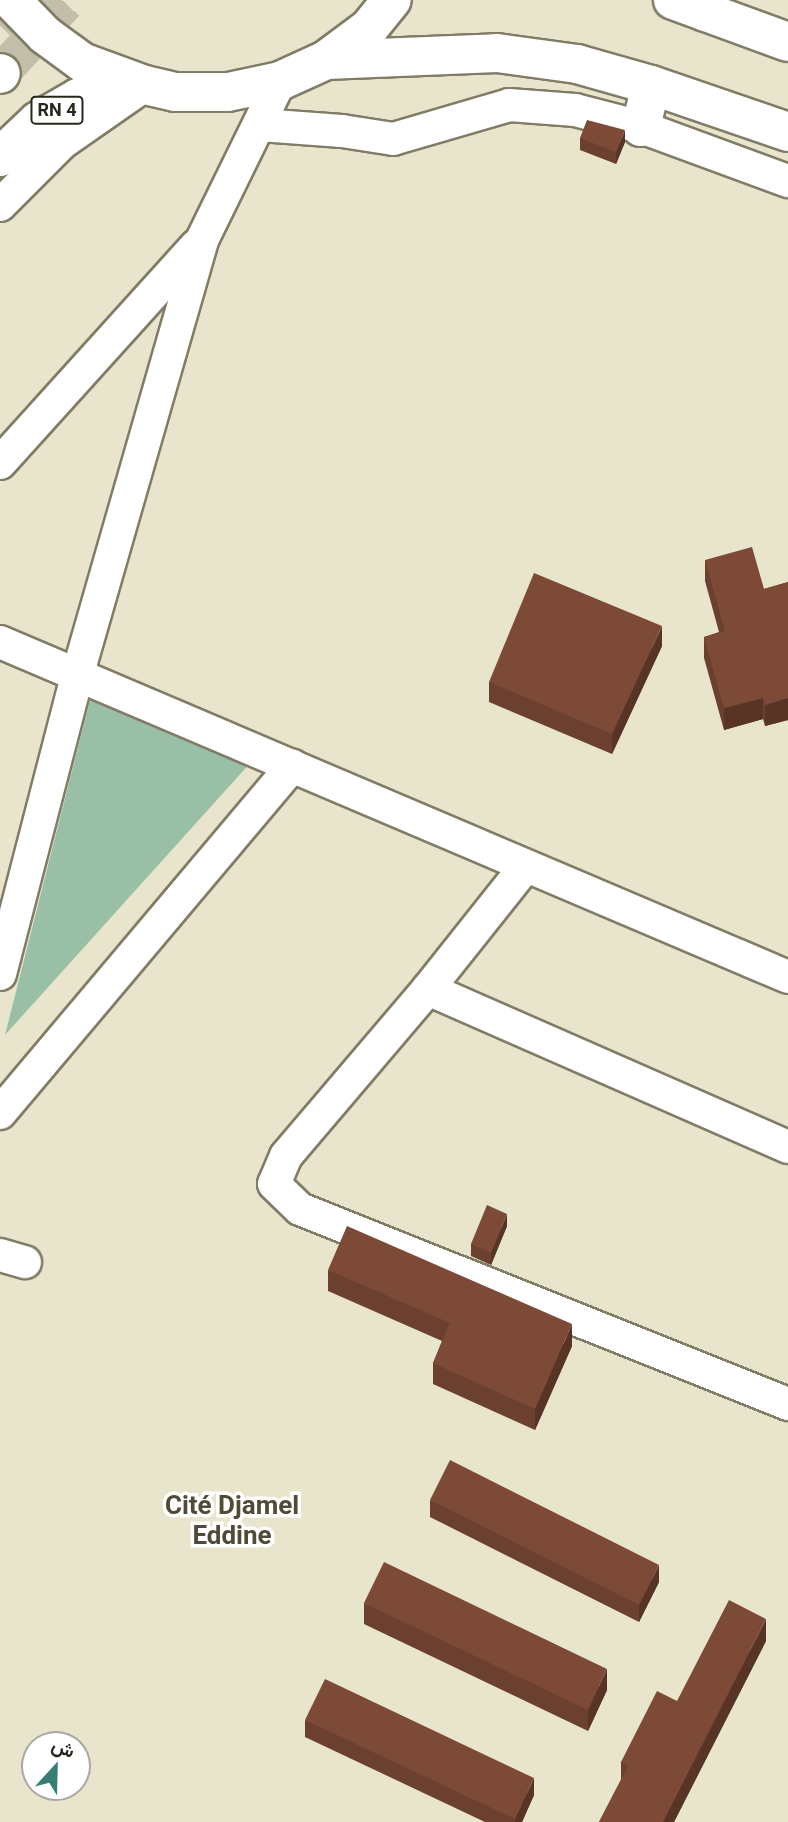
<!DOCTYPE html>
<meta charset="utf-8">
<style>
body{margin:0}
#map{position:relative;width:788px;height:1822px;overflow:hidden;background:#e9e4cc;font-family:Roboto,Vazirmatn,sans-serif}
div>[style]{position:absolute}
.green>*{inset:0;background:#99bfa6}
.trunk-tunnel>*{height:38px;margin-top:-19px;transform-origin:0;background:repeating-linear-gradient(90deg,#c2bea9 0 38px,transparent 0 57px)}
.roads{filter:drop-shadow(2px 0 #807c66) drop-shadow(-2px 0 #807c66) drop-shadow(0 2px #807c66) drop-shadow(0 -2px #807c66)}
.minor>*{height:32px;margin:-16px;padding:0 16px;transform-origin:16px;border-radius:16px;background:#fff}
.primary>*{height:38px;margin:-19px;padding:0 19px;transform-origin:19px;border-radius:19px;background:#fff}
.trunk>*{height:38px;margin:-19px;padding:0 19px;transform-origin:19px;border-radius:19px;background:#fff}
.wall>*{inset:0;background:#6c402f}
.shaded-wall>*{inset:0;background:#583426}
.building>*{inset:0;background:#7d4a37}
span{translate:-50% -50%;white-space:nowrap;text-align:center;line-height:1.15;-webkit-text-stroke:7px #fff;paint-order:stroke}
.shield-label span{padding:2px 5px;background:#fff;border:2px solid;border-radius:5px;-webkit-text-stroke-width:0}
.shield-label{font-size:18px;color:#28261d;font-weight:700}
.district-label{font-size:26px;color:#4f4b37;font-weight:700}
.north{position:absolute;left:21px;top:1731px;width:70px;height:70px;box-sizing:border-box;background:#fff;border:2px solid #a9a8a5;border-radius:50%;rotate:22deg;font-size:19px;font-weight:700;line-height:28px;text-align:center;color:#28261d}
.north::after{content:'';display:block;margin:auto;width:24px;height:32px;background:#367d75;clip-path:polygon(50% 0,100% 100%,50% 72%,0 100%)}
</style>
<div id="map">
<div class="green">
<i style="clip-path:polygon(90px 700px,252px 761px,5px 1035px)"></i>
</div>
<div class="trunk-tunnel">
<i style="left:0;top:26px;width:35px;rotate:-47deg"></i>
<i style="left:1px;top:73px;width:99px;rotate:-47.5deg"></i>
</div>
<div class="roads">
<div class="minor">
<i style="left:260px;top:125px;width:82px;rotate:4.2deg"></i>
<i style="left:342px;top:131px;width:52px;rotate:8.9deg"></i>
<i style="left:393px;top:139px;width:121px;rotate:-16.3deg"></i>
<i style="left:509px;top:105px;width:66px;rotate:4.3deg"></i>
<i style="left:575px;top:110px;width:68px;rotate:14.4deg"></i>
<i style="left:641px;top:127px;width:157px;rotate:20.2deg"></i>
<i style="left:0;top:205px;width:88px;rotate:-45deg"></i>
<i style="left:62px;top:143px;width:101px;rotate:-34.9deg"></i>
<i style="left:0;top:463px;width:292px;rotate:-47.9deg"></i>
<i style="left:0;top:642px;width:856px;rotate:23.03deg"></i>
<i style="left:525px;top:867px;width:156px;rotate:128.5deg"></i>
<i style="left:428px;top:989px;width:219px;rotate:130.4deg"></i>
<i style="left:286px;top:1156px;width:30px;rotate:113deg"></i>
<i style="left:274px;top:1184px;width:36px;rotate:44deg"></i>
<i style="left:300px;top:1209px;width:526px;rotate:21.78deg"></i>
<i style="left:0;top:974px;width:311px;rotate:-75.5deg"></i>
<i style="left:78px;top:673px;width:450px;rotate:-74deg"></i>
<i style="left:202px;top:240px;width:177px;rotate:-63.9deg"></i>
<i style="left:428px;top:989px;width:393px;rotate:23.7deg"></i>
<i style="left:0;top:1113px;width:454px;rotate:-49.9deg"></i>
<i style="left:0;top:1255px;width:26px;rotate:16deg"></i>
</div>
<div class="primary">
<i style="left:673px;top:0;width:122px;rotate:20.1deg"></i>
<i style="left:326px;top:60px;width:171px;rotate:-2.3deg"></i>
<i style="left:497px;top:53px;width:81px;rotate:7.8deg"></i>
<i style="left:577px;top:64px;width:77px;rotate:15.8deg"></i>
<i style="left:651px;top:85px;width:145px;rotate:18.9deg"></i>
<i style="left:641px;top:127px;width:43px;rotate:-76.6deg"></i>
</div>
<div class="trunk">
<i style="left:11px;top:0;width:49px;rotate:45.8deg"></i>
<i style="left:45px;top:35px;width:46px;rotate:36.1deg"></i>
<i style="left:82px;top:62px;width:67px;rotate:20.1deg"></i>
<i style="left:145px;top:85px;width:31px;rotate:13deg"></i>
<i style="left:175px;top:92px;width:53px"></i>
<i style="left:228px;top:92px;width:53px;rotate:-11.9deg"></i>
<i style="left:280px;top:81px;width:51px;rotate:-24.5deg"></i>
<i style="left:326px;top:60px;width:54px;rotate:-36.7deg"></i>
<i style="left:369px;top:28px;width:36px;rotate:-51deg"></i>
<i style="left:696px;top:0;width:14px;rotate:54deg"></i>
<i style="left:0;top:74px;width:1px;rotate:-45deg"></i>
<i style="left:0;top:157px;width:52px;rotate:-43.5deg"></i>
<i style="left:38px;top:121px;width:46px;rotate:-29.9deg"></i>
<i style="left:78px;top:98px;width:50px;rotate:-23.5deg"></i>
</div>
</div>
<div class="wall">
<i style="clip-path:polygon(580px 138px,625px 142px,616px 164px,580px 150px)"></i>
<i style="clip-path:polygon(705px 560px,764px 589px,788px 582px,788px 720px,765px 726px,763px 719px,724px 730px,704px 658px,704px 637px,719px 632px,705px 581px)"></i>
<i style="clip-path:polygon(662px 646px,612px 754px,489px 702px,489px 682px)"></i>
<i style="clip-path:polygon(507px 1226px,491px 1265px,471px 1256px,471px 1244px)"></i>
<i style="clip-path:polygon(328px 1270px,572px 1346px,535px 1430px,433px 1384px,433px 1363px,442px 1341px,328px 1291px)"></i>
<i style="clip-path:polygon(430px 1500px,659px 1582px,639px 1622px,430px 1517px)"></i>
<i style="clip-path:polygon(364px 1603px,607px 1690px,588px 1731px,364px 1624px)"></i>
<i style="clip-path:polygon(766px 1641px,674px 1822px,599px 1822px,621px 1780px,621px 1762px,677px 1701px)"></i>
<i style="clip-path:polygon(305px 1720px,534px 1795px,522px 1822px,485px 1822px,305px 1737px)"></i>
</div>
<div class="shaded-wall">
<i style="clip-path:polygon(625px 130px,625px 142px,616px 164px,616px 152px)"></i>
<i style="clip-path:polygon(662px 626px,662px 646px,612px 754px,612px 734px)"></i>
<i style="clip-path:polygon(763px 698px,763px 719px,724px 730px,724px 708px)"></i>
<i style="clip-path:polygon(788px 698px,788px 720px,765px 726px,765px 705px)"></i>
<i style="clip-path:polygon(507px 1214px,507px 1226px,491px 1265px,491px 1253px)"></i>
<i style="clip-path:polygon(572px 1324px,572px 1346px,535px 1430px,535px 1409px)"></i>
<i style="clip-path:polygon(659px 1565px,659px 1582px,639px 1622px,639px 1605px)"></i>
<i style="clip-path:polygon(766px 1619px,766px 1641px,674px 1822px,663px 1822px)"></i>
<i style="clip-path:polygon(607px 1669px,607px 1690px,588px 1731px,588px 1710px)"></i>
<i style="clip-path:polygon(534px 1778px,534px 1795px,522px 1822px,515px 1822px,515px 1819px)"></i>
</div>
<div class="building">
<i style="clip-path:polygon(587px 120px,625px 130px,616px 152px,580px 138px)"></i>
<i style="clip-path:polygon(752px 547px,764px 589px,788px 582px,788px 698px,765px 705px,763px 698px,724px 708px,704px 637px,725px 631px,705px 560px)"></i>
<i style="clip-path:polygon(534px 573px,662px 626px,612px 734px,489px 682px)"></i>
<i style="clip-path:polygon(487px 1205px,507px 1214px,491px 1253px,471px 1244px)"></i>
<i style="clip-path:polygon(347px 1226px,572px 1324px,535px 1409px,433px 1363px,450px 1323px,328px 1270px)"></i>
<i style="clip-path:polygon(450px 1460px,659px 1565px,639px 1605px,430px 1500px)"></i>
<i style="clip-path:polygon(384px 1562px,607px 1669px,588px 1710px,364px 1603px)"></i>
<i style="clip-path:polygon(729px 1600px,766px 1619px,663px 1822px,599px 1822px,628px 1766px,621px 1762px,657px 1691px,677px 1701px)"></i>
<i style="clip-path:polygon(325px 1679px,534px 1778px,515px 1819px,305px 1720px)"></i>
</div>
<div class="shield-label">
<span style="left:57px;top:110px">RN 4</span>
</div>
<div class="district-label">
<span style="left:232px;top:1521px">Cité Djamel<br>Eddine</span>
</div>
<div class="north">ش</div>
</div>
